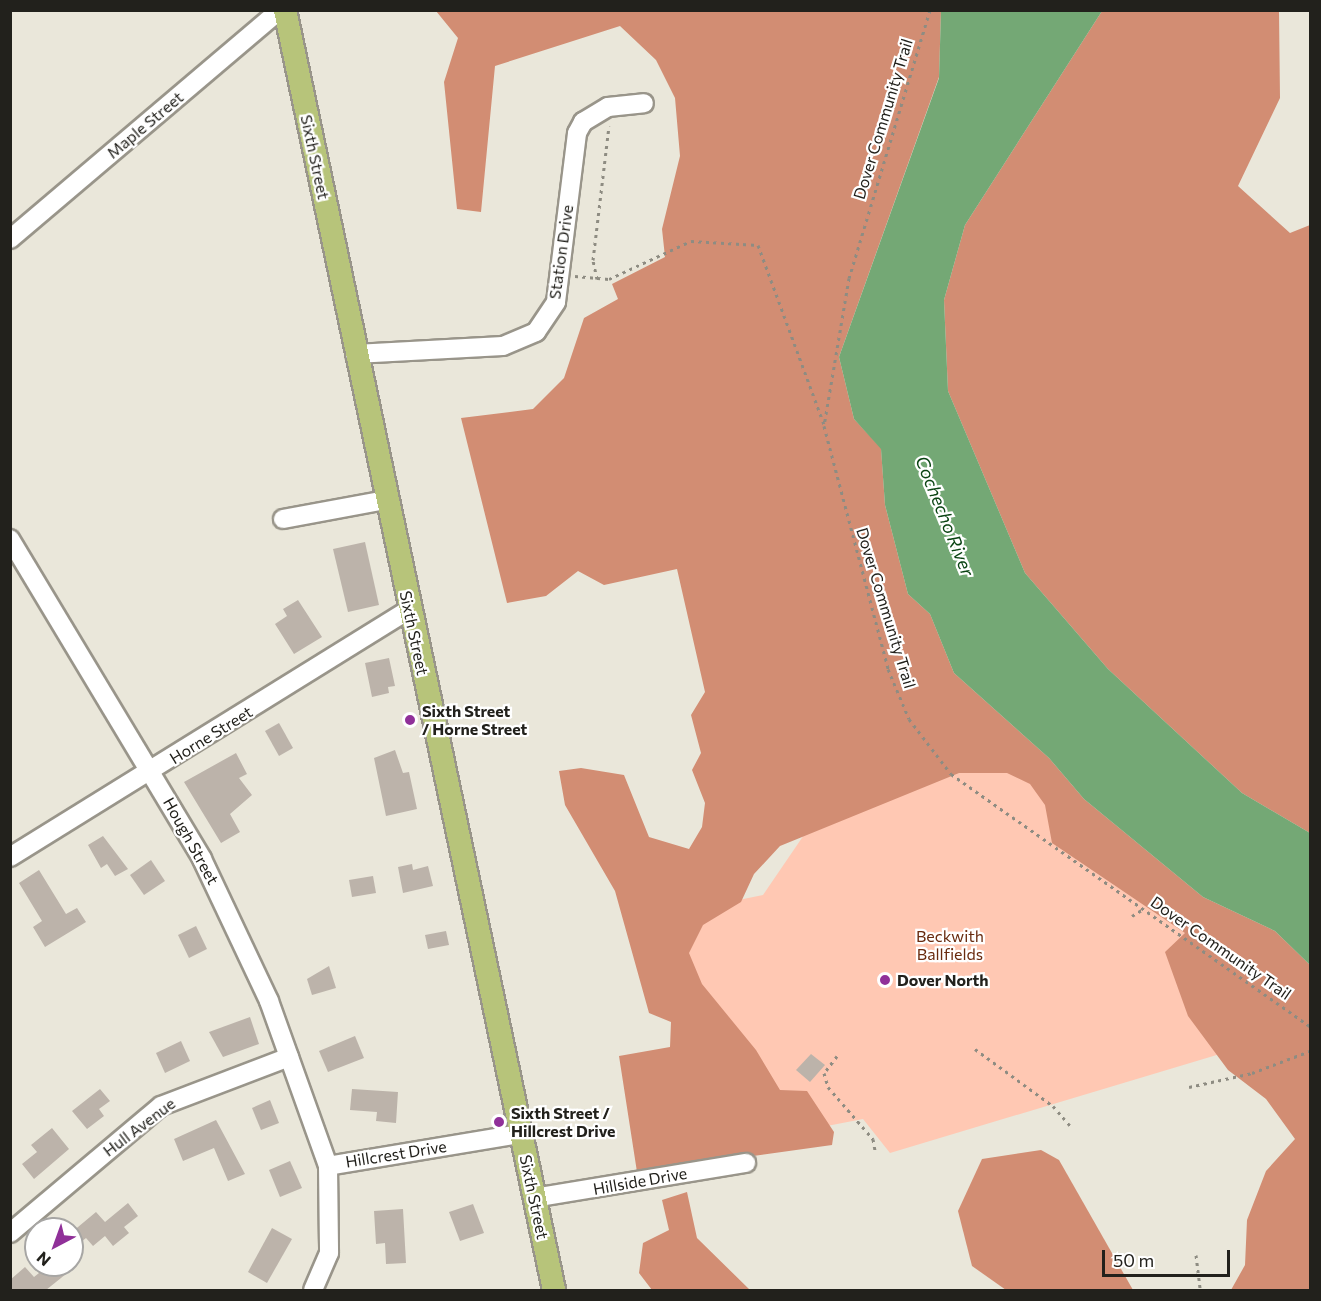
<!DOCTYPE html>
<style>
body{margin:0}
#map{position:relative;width:1321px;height:1301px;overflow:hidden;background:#eae7da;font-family:Commissioner,sans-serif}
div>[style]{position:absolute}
.green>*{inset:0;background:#ffc8b3}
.forest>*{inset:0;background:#d28d73}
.water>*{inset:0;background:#74a875}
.building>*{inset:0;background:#bcb3aa}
.path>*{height:3px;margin-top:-1.5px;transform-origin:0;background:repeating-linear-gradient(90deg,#8e8c82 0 3px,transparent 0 7.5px)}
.roads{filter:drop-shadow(2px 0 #99958a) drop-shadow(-2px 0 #99958a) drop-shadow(0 2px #99958a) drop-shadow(0 -2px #99958a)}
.minor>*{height:18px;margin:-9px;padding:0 9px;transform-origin:9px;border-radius:9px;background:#fff}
.major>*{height:22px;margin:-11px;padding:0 11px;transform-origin:11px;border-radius:11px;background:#b7c47a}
.dots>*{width:16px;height:16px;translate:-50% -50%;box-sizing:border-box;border:3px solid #fff;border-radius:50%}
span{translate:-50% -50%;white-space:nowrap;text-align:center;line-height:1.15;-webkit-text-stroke:4.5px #fff;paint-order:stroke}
.street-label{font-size:16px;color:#22211c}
.poi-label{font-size:16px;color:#22211c;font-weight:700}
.left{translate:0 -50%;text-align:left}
.park-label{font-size:16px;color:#682a0e}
.water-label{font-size:18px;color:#0a4413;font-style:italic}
.frame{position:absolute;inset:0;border:12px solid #22211c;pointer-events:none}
.north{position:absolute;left:24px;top:1217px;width:60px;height:60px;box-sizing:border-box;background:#fff;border:2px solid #a7a6a4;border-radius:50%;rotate:221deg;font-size:16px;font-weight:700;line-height:24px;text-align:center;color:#22211c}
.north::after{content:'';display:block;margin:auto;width:21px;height:27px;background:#903099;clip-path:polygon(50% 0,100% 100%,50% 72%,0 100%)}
.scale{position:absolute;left:1102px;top:1250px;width:128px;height:27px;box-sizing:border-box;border:3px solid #22211c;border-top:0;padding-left:8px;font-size:18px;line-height:21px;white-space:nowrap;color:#22211c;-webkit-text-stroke:4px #fff;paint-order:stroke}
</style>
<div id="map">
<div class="green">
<i style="clip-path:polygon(1002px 740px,1202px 916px,1230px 1051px,890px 1153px,863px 1119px,770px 1137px,660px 916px,763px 895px,853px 763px)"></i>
</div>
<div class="forest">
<i style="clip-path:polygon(436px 11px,941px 11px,939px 77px,839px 357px,854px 419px,881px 448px,885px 505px,908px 594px,930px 614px,954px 673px,1049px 758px,1084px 799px,1203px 897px,1275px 931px,1310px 965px,1310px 1290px,1231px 1290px,1245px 1265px,1247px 1220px,1266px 1171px,1295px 1139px,1266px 1099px,1228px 1070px,1188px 1016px,1165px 952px,1185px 933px,1052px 843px,1045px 805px,1030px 784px,1007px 773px,959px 773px,780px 846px,754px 874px,741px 902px,703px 925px,689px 953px,702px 984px,756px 1050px,780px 1090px,807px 1091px,834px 1132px,832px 1145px,637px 1172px,619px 1056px,670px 1047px,671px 1022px,649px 1013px,615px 891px,565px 805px,559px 771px,581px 768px,624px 775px,649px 837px,689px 849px,702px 827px,705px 803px,692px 770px,701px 753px,691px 715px,705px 692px,677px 569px,604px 585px,578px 571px,546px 596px,507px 603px,461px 418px,533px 409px,564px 378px,584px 318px,618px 299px,612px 284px,665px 257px,662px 229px,680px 156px,675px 98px,656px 60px,620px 26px,495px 66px,481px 212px,457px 209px,444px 82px,458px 38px)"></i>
<i style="clip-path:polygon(1102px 11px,1279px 11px,1280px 98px,1238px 186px,1290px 233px,1310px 225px,1310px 833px,1242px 793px,1108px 669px,1025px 573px,948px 391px,944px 300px,965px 225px)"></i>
<i style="clip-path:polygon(1041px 1150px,1059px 1160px,1133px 1290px,1006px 1290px,972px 1266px,958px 1211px,982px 1159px)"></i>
<i style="clip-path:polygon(687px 1192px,697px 1238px,750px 1290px,652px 1290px,639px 1273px,643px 1243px,669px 1230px,662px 1200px)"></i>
</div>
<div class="water">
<i style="clip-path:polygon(941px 11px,1102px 11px,965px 225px,944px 300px,948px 391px,1025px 573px,1108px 669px,1242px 793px,1310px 833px,1310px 965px,1275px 931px,1203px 897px,1084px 799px,1049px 758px,954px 673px,930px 614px,908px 594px,885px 505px,881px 449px,854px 419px,839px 357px,939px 78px)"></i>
</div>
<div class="building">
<i style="clip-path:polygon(365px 542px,379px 605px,348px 612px,333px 549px)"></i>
<i style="clip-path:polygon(298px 600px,322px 637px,294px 654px,275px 624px,287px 616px,283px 609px)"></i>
<i style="clip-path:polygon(389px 658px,395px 686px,388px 687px,389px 693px,372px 697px,365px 663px)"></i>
<i style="clip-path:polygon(279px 723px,293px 748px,279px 756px,265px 731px)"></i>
<i style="clip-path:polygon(395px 750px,403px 773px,409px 772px,417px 809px,386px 816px,374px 758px)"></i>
<i style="clip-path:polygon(236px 753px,247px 774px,239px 778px,252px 795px,230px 814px,240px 832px,221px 843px,184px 782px)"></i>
<i style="clip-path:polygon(103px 836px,128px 869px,115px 876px,107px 864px,101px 868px,88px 845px)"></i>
<i style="clip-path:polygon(151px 860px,165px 881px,144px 895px,130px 875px)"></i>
<i style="clip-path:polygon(412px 864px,413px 870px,428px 866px,433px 886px,403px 893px,398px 867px)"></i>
<i style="clip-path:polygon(39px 870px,66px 914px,77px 908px,86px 922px,45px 947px,33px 927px,42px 921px,19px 883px)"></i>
<i style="clip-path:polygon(373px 876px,376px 893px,352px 897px,349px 880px)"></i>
<i style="clip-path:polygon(196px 926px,207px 949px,189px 958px,178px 935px)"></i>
<i style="clip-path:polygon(446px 931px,449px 945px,428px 949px,425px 935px)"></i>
<i style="clip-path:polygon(329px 966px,336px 988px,312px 995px,307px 979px)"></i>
<i style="clip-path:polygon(250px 1017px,259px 1044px,223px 1057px,209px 1032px)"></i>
<i style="clip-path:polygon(355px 1036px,364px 1058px,328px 1072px,319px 1051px)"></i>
<i style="clip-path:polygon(181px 1041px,190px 1061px,165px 1073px,156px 1053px)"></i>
<i style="clip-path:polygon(811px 1054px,825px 1065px,810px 1082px,796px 1070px)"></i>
<i style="clip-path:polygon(100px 1089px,110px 1101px,99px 1109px,104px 1116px,87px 1129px,72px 1111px)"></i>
<i style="clip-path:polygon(352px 1089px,398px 1092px,396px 1123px,376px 1121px,377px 1112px,350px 1110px)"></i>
<i style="clip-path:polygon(270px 1100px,279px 1123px,261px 1130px,252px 1108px)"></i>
<i style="clip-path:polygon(216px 1120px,245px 1174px,228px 1181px,214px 1148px,183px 1161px,174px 1139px)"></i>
<i style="clip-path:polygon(52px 1128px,69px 1149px,34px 1179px,22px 1164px,37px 1152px,31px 1145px)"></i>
<i style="clip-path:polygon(290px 1161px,302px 1188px,280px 1197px,269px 1170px)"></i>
<i style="clip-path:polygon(128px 1203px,138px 1216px,124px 1227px,129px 1233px,113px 1246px,105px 1236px,93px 1246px,86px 1238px,72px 1249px,72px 1232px,96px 1212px,105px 1222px)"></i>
<i style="clip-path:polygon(473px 1204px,484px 1233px,460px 1241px,449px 1212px)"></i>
<i style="clip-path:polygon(403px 1209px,406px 1263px,386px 1264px,385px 1243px,376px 1244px,374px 1211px)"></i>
<i style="clip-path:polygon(272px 1228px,292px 1239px,267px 1283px,248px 1272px)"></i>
<i style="clip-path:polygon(49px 1265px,58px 1265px,66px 1274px,46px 1290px,10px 1290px,10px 1280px,25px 1267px,34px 1277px)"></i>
</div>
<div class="path">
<i style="left:930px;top:10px;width:280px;rotate:106.8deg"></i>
<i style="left:849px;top:278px;width:150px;rotate:99.6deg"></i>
<i style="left:824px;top:426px;width:251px;rotate:75.2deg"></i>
<i style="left:888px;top:669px;width:54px;rotate:67.2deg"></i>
<i style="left:909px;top:719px;width:69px;rotate:52.6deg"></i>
<i style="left:951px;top:774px;width:439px;rotate:35.1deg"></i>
<i style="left:575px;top:276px;width:34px;rotate:5deg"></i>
<i style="left:609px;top:279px;width:90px;rotate:-24.9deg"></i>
<i style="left:691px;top:241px;width:67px;rotate:3.4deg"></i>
<i style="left:758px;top:245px;width:191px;rotate:69.8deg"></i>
<i style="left:597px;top:279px;width:19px;rotate:-102deg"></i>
<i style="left:593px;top:260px;width:135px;rotate:-83.2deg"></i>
<i style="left:1132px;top:916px;width:13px;rotate:-32deg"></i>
<i style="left:975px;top:1049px;width:97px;rotate:36.2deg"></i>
<i style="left:1053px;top:1106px;width:28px;rotate:49deg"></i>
<i style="left:837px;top:1056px;width:21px;rotate:127deg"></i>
<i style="left:824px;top:1073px;width:15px;rotate:74deg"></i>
<i style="left:828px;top:1087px;width:69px;rotate:49.1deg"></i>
<i style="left:873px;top:1139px;width:11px;rotate:80deg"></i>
<i style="left:1189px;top:1087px;width:65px;rotate:-12.5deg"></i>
<i style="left:1252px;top:1073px;width:62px;rotate:-20.8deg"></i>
<i style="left:1196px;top:1255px;width:35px;rotate:83deg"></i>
</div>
<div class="roads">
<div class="minor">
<i style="left:10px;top:239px;width:354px;rotate:-40.3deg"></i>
<i style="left:355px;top:354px;width:148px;rotate:-3.1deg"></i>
<i style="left:503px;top:346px;width:36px;rotate:-23deg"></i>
<i style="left:536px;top:332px;width:36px;rotate:-56deg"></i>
<i style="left:556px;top:302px;width:170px;rotate:-82.9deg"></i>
<i style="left:577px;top:133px;width:13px;rotate:-61deg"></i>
<i style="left:583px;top:122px;width:29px;rotate:-31deg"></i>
<i style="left:608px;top:107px;width:36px;rotate:-6deg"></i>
<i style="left:283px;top:519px;width:105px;rotate:-10.5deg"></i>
<i style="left:10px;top:539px;width:373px;rotate:59deg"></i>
<i style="left:202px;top:859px;width:157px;rotate:64.7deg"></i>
<i style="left:269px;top:1001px;width:175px;rotate:70.3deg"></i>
<i style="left:328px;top:1166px;width:87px;rotate:89.3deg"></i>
<i style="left:329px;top:1253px;width:40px;rotate:113.4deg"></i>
<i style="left:10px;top:857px;width:469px;rotate:-31.8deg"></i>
<i style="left:328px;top:1166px;width:195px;rotate:-9.5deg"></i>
<i style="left:534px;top:1198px;width:215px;rotate:-9.4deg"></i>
<i style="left:10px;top:1233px;width:197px;rotate:-40.1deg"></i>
<i style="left:161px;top:1106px;width:137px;rotate:-20.9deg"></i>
</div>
<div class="major">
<i style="left:285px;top:10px;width:1308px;rotate:78.13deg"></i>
</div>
</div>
<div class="dots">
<i style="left:410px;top:720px;background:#903099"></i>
<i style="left:885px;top:980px;background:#903099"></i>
<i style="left:499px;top:1122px;background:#903099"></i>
</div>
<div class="street-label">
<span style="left:883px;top:119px;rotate:-73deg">Dover Community Trail</span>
<span style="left:145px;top:125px;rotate:-40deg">Maple Street</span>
<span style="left:315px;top:157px;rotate:78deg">Sixth Street</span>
<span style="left:561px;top:252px;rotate:-82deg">Station Drive</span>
<span style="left:886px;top:608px;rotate:73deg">Dover Community Trail</span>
<span style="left:414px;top:633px;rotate:78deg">Sixth Street</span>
<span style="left:211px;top:735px;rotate:-32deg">Horne Street</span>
<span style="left:191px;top:841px;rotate:61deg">Hough Street</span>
<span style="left:1221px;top:948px;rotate:35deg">Dover Community Trail</span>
<span style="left:139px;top:1127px;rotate:-37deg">Hull Avenue</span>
<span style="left:396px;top:1154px;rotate:-9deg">Hillcrest Drive</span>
<span style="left:640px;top:1181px;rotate:-10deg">Hillside Drive</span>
<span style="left:534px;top:1197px;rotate:78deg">Sixth Street</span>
</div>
<div class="poi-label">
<span class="left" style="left:422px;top:720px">Sixth Street<br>/ Horne Street</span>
<span class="left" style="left:897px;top:980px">Dover North</span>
<span class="left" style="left:511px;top:1122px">Sixth Street /<br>Hillcrest Drive</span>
</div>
<div class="park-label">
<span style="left:950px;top:945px">Beckwith<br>Ballfields</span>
</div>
<div class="water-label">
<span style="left:945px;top:516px;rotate:68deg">Cochecho River</span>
</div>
<div class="frame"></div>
<div class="north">N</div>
<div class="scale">50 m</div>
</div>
